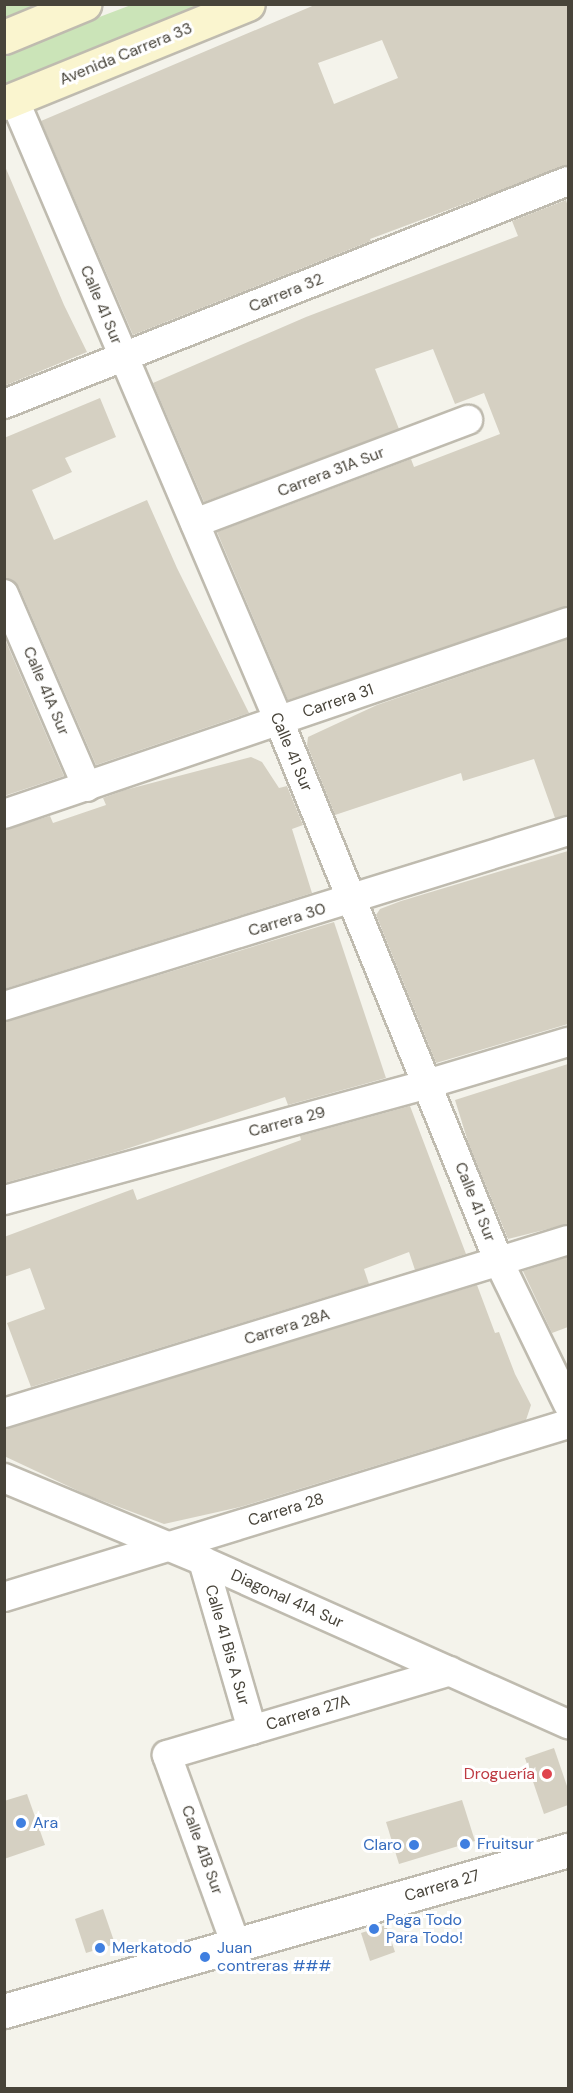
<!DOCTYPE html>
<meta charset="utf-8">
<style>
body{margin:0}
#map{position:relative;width:573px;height:2093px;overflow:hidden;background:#f4f3eb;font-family:"DM Sans",sans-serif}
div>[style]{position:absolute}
.green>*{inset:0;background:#cbe4b8}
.building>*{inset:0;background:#d5d0c2}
.roads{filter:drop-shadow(2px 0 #bfbbaf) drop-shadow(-2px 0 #bfbbaf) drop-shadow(0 2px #bfbbaf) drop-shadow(0 -2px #bfbbaf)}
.minor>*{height:28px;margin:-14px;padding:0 14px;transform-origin:14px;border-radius:14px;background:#fff}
.tertiary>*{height:33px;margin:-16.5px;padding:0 16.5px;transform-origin:16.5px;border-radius:16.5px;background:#fff}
.secondary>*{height:33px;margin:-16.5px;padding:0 16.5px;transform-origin:16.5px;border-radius:16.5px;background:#faf5cf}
.dots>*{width:16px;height:16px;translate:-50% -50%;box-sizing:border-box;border:3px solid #fff;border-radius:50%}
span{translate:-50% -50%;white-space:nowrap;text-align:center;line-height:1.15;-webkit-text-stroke:6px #fff;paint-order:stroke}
.street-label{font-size:16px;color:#48443a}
.health-label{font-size:16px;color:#be3a42}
.right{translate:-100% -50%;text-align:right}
.shop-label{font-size:16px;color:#366cbe}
.left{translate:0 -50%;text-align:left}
.frame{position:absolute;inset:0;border:6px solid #48443a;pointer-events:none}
</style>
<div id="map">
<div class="green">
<i style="clip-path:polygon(5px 5px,50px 5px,5px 23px)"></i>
<i style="clip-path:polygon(131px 5px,209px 5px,5px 89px,5px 53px)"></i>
</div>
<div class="building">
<i style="clip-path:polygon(evenodd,317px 4px,568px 4px,568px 165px,370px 239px,371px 241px,133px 335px,41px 121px,317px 4px,382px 40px,398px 78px,334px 104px,318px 63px,382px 40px)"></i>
<i style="clip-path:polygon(4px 164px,64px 305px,87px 352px,4px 386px)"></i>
<i style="clip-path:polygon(566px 200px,568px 207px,568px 606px,288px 700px,217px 532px,411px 459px,414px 467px,500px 434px,484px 393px,455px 404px,433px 349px,375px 369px,399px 429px,204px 502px,153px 383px,306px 317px,518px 236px,512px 221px)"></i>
<i style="clip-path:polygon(100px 398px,116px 437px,65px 458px,72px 472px,32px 490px,54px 540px,147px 500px,177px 568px,249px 713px,96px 765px,19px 587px,13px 580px,4px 578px,4px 438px)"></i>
<i style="clip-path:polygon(4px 637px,64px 776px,4px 796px)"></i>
<i style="clip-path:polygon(568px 639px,568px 815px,555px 818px,534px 759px,463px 781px,461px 773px,335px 815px,307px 745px,308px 737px,377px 705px)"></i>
<i style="clip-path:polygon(251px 757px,262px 762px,279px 788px,287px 786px,303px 825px,292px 829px,312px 893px,4px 989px,4px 830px,50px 816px,53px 823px,106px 805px,103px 798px,125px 790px)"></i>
<i style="clip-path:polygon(568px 851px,568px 1024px,436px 1063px,376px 915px,380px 909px,401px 901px)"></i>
<i style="clip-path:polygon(334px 922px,386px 1078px,288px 1105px,285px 1097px,120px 1151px,4px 1183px,4px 1022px)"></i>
<i style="clip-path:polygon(568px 1064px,568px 1224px,508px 1239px,469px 1145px,455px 1100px)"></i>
<i style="clip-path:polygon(410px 1106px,466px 1254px,415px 1270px,409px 1252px,364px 1269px,369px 1284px,31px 1387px,7px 1323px,45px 1309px,30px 1268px,4px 1277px,4px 1237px,133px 1189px,137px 1200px,301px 1140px,300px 1136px)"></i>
<i style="clip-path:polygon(568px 1257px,568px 1327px,552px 1333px,523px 1271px)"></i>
<i style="clip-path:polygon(477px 1285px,495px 1333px,499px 1332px,515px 1374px,531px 1405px,526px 1420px,240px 1507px,164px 1524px,87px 1495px,4px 1456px,4px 1429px)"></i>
<i style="clip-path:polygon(554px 1748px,568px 1789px,568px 1805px,544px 1814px,525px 1758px)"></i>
<i style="clip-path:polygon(27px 1794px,45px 1845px,4px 1859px,4px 1801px)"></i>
<i style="clip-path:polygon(462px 1800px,475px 1841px,399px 1864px,386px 1822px)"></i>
<i style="clip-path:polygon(103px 1909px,115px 1944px,86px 1953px,75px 1919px)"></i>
<i style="clip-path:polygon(386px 1925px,395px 1952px,370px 1961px,361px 1933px)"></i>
</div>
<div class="roads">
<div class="minor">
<i style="left:14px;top:99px;width:676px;rotate:66.92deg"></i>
<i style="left:279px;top:721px;width:584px;rotate:67.87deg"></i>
<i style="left:499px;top:1262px;width:158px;rotate:64.1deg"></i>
<i style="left:4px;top:404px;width:606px;rotate:-21.57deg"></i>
<i style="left:195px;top:523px;width:292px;rotate:-20.7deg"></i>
<i style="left:4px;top:594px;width:210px;rotate:66.7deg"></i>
<i style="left:4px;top:814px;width:596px;rotate:-18.8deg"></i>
<i style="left:4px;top:1006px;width:591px;rotate:-17.24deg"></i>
<i style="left:4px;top:1200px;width:439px;rotate:-15.3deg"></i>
<i style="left:427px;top:1084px;width:147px;rotate:-16.6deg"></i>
<i style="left:4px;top:1413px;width:590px;rotate:-17.05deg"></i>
<i style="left:4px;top:1478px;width:216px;rotate:22.6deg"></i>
<i style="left:203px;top:1561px;width:400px;rotate:24.1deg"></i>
<i style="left:203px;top:1561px;width:176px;rotate:73.8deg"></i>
<i style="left:4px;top:1597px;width:590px;rotate:-17.05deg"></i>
<i style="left:236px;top:1945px;width:202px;rotate:-110deg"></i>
<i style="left:167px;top:1755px;width:295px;rotate:-16.5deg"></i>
</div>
<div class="tertiary">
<i style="left:4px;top:2011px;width:587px;rotate:-15.93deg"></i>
</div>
<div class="secondary">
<i style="left:4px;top:37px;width:87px;rotate:-22.4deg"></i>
<i style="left:4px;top:103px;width:263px;rotate:-22.1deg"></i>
</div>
</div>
<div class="dots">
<i style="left:547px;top:1774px;background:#e0444e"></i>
<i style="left:21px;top:1823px;background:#3f7fe0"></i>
<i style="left:465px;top:1844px;background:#3f7fe0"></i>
<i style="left:414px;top:1845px;background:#3f7fe0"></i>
<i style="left:374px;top:1929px;background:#3f7fe0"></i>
<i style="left:100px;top:1948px;background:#3f7fe0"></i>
<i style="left:205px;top:1957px;background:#3f7fe0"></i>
</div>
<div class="street-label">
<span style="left:126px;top:54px;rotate:-22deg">Avenida Carrera 33</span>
<span style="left:286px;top:293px;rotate:-22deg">Carrera 32</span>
<span style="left:101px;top:305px;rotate:67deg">Calle 41 Sur</span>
<span style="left:331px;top:472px;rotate:-21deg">Carrera 31A Sur</span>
<span style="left:46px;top:691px;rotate:67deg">Calle 41A Sur</span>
<span style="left:338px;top:701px;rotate:-19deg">Carrera 31</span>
<span style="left:291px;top:752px;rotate:67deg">Calle 41 Sur</span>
<span style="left:287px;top:920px;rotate:-17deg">Carrera 30</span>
<span style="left:287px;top:1122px;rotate:-15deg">Carrera 29</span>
<span style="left:475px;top:1202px;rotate:68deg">Calle 41 Sur</span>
<span style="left:287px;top:1327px;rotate:-17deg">Carrera 28A</span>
<span style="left:286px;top:1510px;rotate:-17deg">Carrera 28</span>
<span style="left:287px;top:1599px;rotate:24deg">Diagonal 41A Sur</span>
<span style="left:227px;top:1645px;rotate:74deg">Calle 41 Bis A Sur</span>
<span style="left:308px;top:1713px;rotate:-17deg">Carrera 27A</span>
<span style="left:202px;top:1850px;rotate:70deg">Calle 41B Sur</span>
<span style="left:442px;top:1886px;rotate:-16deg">Carrera 27</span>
</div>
<div class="health-label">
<span class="right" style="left:535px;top:1774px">Droguería</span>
</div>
<div class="shop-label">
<span class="left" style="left:33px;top:1823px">Ara</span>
<span class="left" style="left:477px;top:1844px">Fruitsur</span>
<span class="right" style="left:402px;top:1845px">Claro</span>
<span class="left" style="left:386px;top:1929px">Paga Todo<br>Para Todo!</span>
<span class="left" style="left:112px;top:1948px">Merkatodo</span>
<span class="left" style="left:217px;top:1957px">Juan<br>contreras ###</span>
</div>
<div class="frame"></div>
</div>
